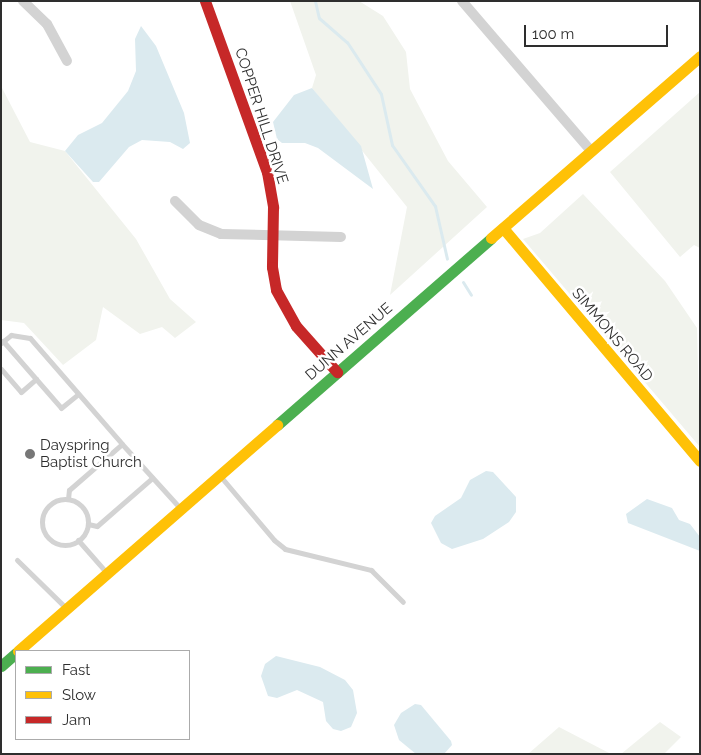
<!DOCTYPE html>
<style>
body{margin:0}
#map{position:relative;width:701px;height:755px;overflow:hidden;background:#fff;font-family:Raleway,sans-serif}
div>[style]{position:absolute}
.green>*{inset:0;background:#f1f3ed}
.water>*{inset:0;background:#dbeaef}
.stream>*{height:3px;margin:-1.5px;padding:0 1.5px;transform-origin:1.5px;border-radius:1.5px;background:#dbeaef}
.lane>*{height:5px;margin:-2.5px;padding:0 2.5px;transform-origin:2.5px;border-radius:2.5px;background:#d3d3d3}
.lane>.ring{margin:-2.5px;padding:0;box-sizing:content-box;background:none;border:5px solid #d3d3d3;border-radius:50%}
.street>*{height:10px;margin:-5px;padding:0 5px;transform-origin:5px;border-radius:5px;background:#d3d3d3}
.fast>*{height:11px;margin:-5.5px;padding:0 5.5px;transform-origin:5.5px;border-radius:5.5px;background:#4caf50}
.slow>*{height:11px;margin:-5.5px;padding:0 5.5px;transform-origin:5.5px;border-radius:5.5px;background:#ffc107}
.jam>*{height:11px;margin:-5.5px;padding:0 5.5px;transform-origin:5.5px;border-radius:5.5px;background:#c62828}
.dots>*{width:14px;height:14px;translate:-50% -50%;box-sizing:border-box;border:2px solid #fff;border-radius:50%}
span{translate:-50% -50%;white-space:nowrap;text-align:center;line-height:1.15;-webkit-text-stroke:5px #fff;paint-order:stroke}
.street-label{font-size:15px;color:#2e2e2e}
.poi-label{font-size:15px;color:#2e2e2e}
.left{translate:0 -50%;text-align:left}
.frame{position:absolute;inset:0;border:2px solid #2e2e2e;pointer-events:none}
.legend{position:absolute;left:15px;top:650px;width:175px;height:90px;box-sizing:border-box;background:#fff;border:1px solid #ababab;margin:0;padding:6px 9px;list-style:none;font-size:15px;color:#2e2e2e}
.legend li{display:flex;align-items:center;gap:10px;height:25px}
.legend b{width:25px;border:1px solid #ababab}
.scale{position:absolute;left:524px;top:25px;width:144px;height:22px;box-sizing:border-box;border:2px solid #2e2e2e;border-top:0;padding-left:6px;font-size:15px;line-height:18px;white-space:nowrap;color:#2e2e2e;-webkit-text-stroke:4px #fff;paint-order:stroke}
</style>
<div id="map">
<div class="green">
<i style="clip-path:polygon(290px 1px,359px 1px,383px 16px,406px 52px,410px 89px,448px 161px,487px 207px,390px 295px,407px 207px,312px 88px,316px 75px)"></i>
<i style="clip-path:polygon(1px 86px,30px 142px,65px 151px,136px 239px,170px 299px,196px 322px,175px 338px,162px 327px,140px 334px,103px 307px,96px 340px,63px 365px,24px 323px,1px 320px)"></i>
<i style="clip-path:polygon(700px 92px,700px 248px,694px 245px,680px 257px,610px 172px)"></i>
<i style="clip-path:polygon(583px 194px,665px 281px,697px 328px,700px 447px,523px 239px,540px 233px)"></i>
<i style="clip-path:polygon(660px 722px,681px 737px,664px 754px,621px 754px)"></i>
<i style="clip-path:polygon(559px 727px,611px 754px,528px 754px)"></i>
</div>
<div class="water">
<i style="clip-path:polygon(141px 26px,156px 46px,184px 113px,190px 143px,183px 149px,170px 142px,142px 140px,129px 147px,99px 182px,93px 182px,65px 151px,78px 135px,102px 123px,128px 91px,136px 71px,135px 39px)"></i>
<i style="clip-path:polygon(312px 88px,361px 146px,373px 189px,318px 148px,305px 143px,282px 143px,277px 139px,273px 122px,294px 95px)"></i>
<i style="clip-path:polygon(486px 471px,493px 472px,516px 497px,516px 512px,509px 522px,483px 539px,452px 549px,441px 543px,431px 523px,435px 516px,461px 498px,470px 480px)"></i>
<i style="clip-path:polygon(647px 499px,672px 508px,679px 520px,690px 524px,700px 537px,700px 551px,628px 523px,626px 514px)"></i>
<i style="clip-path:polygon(276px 656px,320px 667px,345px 680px,353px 690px,357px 713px,351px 727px,341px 731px,333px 729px,326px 721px,323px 702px,297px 690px,277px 698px,268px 696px,261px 676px,265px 664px)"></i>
<i style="clip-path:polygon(415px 704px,421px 705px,451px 741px,452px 745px,444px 754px,416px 754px,399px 740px,394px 725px,401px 713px)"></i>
</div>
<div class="stream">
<i style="left:315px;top:1px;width:17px;rotate:77deg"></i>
<i style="left:319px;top:18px;width:37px;rotate:41deg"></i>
<i style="left:347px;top:42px;width:62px;rotate:56.8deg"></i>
<i style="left:381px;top:94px;width:52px;rotate:77.8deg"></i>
<i style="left:392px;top:145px;width:75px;rotate:54.8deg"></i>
<i style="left:435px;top:206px;width:54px;rotate:77.2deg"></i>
<i style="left:463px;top:282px;width:15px;rotate:58deg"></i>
</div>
<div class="lane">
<i style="left:3px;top:341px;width:50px;rotate:49deg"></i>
<i style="left:1px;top:343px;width:13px;rotate:-39deg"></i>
<i style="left:11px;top:335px;width:19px;rotate:9deg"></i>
<i style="left:30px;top:338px;width:140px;rotate:49deg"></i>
<i style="left:1px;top:369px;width:30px;rotate:49deg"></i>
<i style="left:21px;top:392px;width:20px;rotate:-41deg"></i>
<i style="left:36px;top:379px;width:38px;rotate:49deg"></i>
<i style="left:61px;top:408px;width:22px;rotate:-39deg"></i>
<i style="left:221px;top:477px;width:82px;rotate:49.9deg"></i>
<i style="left:274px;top:540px;width:14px;rotate:39deg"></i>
<i style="left:285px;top:549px;width:89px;rotate:13.7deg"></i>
<i style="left:371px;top:570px;width:45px;rotate:45deg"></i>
<i style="left:68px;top:499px;width:9px;rotate:-84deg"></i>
<i style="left:69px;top:490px;width:70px;rotate:-41deg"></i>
<i style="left:122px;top:444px;width:86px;rotate:47.8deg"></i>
<i class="ring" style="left:42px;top:499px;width:41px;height:41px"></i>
<i style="left:88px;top:524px;width:9px;rotate:13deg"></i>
<i style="left:97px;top:526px;width:73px;rotate:-41.1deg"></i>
<i style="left:78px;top:540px;width:43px;rotate:48.8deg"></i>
<i style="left:17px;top:560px;width:67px;rotate:44.4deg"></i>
</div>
<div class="street">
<i style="left:23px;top:1px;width:33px;rotate:44deg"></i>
<i style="left:47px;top:24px;width:42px;rotate:61.6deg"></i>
<i style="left:462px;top:1px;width:198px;rotate:49.3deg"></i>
<i style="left:175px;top:201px;width:34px;rotate:45deg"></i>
<i style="left:199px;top:225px;width:24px;rotate:22deg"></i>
<i style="left:221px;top:234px;width:120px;rotate:1.4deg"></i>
</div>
<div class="fast">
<i style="left:277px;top:425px;width:284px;rotate:-41.1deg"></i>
<i style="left:1px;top:666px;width:20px;rotate:-41deg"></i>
</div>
<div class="slow">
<i style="left:503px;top:228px;width:305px;rotate:49.8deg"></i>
<i style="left:491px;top:238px;width:277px;rotate:-41deg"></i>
<i style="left:18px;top:651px;width:344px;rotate:-41.1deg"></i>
</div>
<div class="jam">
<i style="left:205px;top:1px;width:182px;rotate:70.1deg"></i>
<i style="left:267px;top:172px;width:36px;rotate:80deg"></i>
<i style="left:273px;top:207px;width:60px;rotate:91deg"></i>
<i style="left:272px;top:267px;width:23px;rotate:80deg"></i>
<i style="left:276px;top:290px;width:41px;rotate:60.9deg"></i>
<i style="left:296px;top:326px;width:62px;rotate:48.3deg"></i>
</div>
<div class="dots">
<i style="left:30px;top:454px;background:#777"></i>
</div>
<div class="street-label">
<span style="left:261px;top:116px;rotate:72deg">COPPER HILL DRIVE</span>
<span style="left:612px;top:335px;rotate:50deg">SIMMONS ROAD</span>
<span style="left:349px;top:342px;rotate:-41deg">DUNN AVENUE</span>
</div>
<div class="poi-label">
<span class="left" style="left:40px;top:454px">Dayspring<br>Baptist Church</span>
</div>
<div class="frame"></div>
<ul class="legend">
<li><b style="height:6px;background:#4caf50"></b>Fast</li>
<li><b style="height:6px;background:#ffc107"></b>Slow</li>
<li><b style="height:6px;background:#c62828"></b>Jam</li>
</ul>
<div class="scale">100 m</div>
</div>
